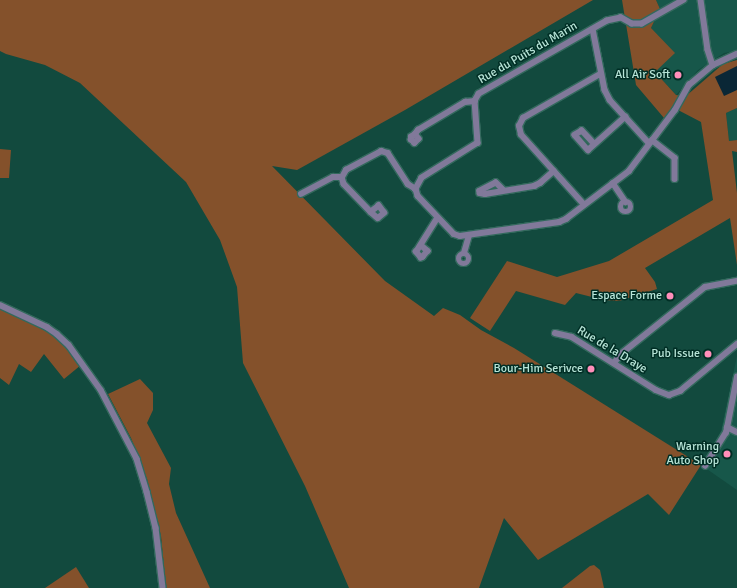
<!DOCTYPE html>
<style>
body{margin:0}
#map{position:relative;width:737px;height:588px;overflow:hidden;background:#124a3e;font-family:Signika,sans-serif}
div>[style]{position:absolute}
.built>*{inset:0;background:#17574a}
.green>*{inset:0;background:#84512b}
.water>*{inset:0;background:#0a2736}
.roads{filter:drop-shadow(1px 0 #33695d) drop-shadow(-1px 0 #33695d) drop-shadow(0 1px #33695d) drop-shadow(0 -1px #33695d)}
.street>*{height:5.5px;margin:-2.75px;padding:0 2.75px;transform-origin:2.75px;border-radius:2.75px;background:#81799a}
.street>.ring{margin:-2.75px;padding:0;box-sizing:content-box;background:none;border:5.5px solid #81799a;border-radius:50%}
.dots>*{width:11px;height:11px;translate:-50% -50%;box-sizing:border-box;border:2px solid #002e25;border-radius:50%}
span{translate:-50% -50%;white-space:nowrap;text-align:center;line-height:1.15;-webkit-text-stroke:3px #002e25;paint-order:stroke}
.street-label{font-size:12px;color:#b7e4d7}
.poi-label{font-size:12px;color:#b7e4d7}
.right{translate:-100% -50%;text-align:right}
</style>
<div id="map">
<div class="built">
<i style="clip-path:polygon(656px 0,737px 0,737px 51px,724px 53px,698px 70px,676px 95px,655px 72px,651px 28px,660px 9px)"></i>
<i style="clip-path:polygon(737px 108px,737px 140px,729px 141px,726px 113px)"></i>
<i style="clip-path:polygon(737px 356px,737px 490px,701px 465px,721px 431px)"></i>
</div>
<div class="green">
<i style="clip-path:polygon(0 0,593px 0,405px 110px,297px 170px,272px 166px,385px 281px,434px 316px,443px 308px,460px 315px,481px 330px,514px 348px,701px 465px,669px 515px,648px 494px,538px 560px,504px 518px,479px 588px,349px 588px,305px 486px,243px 363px,237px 287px,220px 240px,186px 182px,80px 83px,45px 65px,6px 54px,0 51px)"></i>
<i style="clip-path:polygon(622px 0,656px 0,660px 9px,651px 28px,675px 53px,655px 72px,676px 95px,686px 96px,723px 64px,737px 60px,737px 108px,726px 113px,729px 141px,737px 140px,737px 152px,732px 151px,737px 193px,737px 265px,730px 218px,645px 268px,655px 282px,657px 289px,619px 301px,604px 300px,576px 293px,565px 305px,516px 291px,490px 331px,470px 318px,507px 261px,557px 277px,609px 261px,713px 200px,701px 122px,678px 110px,664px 118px,636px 85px)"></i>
<i style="clip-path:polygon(0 149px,11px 150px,9px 178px,0 178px)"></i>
<i style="clip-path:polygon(0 309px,24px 319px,53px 334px,67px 346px,81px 365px,64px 379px,44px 354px,31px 372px,19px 364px,9px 385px,0 378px)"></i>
<i style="clip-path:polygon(140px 379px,153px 393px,153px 410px,147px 423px,171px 468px,169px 484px,176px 513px,210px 588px,166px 588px,161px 536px,147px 479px,131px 438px,108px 394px)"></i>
<i style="clip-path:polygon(594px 565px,600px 570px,604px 588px,562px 588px,590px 566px)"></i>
<i style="clip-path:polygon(76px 567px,89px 588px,45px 588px)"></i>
</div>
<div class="water">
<i style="clip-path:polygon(737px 66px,737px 90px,724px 96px,715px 77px)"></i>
</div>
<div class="roads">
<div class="street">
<i style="left:684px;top:0;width:48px;rotate:150.3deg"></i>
<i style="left:642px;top:24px;width:10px;rotate:180deg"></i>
<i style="left:632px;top:24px;width:13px;rotate:-151deg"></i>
<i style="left:621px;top:18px;width:14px;rotate:168deg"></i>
<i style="left:607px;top:21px;width:147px;rotate:150.3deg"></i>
<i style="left:479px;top:94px;width:8px;rotate:120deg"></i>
<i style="left:475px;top:101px;width:42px;rotate:85.9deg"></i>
<i style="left:478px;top:143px;width:66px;rotate:148deg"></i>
<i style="left:422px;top:178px;width:13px;rotate:119deg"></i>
<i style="left:416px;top:189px;width:7px;rotate:74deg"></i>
<i style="left:418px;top:196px;width:52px;rotate:46.5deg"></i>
<i style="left:454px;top:234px;width:6px;rotate:18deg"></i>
<i style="left:460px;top:236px;width:100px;rotate:-8deg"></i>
<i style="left:559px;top:222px;width:8px;rotate:-23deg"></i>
<i style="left:566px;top:219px;width:79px;rotate:-37.3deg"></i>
<i style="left:629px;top:171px;width:76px;rotate:-53deg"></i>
<i style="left:675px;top:110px;width:29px;rotate:-61deg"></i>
<i style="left:689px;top:85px;width:31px;rotate:-40deg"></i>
<i style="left:713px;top:65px;width:26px;rotate:-25deg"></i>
<i style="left:701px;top:0;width:50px;rotate:82deg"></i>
<i style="left:708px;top:50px;width:16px;rotate:72deg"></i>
<i style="left:593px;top:29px;width:62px;rotate:78.9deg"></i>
<i style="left:605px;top:90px;width:11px;rotate:63deg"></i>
<i style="left:610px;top:100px;width:58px;rotate:47.8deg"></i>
<i style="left:415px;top:134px;width:6px;rotate:51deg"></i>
<i style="left:419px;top:139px;width:6px;rotate:135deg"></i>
<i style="left:415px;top:143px;width:5px;rotate:-143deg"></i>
<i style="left:411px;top:140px;width:3px;rotate:-90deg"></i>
<i style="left:411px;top:137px;width:5px;rotate:-37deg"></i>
<i style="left:415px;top:134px;width:5px;rotate:-53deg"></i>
<i style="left:418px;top:130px;width:55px;rotate:-30.8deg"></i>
<i style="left:465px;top:102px;width:10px;rotate:-6deg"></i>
<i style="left:652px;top:140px;width:29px;rotate:38deg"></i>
<i style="left:675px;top:158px;width:21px;rotate:90deg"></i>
<i style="left:594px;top:144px;width:18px;rotate:-133deg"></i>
<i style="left:582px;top:131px;width:8px;rotate:150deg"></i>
<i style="left:575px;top:135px;width:20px;rotate:49deg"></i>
<i style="left:588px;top:150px;width:50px;rotate:-41.7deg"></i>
<i style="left:342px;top:177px;width:7px;rotate:74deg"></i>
<i style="left:344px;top:184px;width:39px;rotate:46deg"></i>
<i style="left:371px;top:212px;width:9px;rotate:41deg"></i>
<i style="left:378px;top:218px;width:8px;rotate:-40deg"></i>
<i style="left:384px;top:213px;width:9px;rotate:-126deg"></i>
<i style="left:379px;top:206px;width:10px;rotate:143deg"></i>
<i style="left:613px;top:183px;width:23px;rotate:56deg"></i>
<i style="left:503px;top:190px;width:10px;rotate:-135deg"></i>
<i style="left:496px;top:183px;width:18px;rotate:153deg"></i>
<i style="left:480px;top:191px;width:2px;rotate:90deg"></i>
<i style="left:480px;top:193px;width:5px;rotate:11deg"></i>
<i style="left:485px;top:194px;width:50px;rotate:-9.3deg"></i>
<i style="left:534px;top:186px;width:7px;rotate:-27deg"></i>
<i style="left:540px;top:183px;width:18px;rotate:-41deg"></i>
<i style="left:301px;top:194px;width:36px;rotate:-28deg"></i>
<i style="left:333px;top:177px;width:9px"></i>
<i style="left:342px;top:177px;width:8px;rotate:-60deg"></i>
<i style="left:346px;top:170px;width:40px;rotate:-28deg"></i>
<i style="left:381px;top:151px;width:7px;rotate:16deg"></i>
<i style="left:388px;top:153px;width:37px;rotate:57deg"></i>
<i style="left:408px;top:184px;width:9px;rotate:32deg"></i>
<i class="ring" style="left:621px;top:202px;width:4.5px;height:4.5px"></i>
<i style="left:584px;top:205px;width:94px;rotate:-132deg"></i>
<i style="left:521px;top:135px;width:9px;rotate:-103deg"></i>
<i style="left:519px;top:126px;width:9px;rotate:-63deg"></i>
<i style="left:523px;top:118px;width:89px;rotate:-29.7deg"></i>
<i style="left:421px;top:245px;width:9px;rotate:41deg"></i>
<i style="left:428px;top:251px;width:8px;rotate:130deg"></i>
<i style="left:423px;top:257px;width:2px;rotate:153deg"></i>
<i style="left:421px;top:258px;width:8px;rotate:-130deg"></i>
<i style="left:416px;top:252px;width:40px;rotate:-58deg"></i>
<i style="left:464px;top:253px;width:18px;rotate:-74deg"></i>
<i class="ring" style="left:458.5px;top:253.5px;width:5.5px;height:5.5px"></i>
<i style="left:0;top:305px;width:52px;rotate:25.1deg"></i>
<i style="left:47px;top:327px;width:12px;rotate:35deg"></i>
<i style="left:57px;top:334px;width:16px;rotate:43deg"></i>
<i style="left:69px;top:345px;width:55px;rotate:54.6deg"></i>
<i style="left:101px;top:390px;width:78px;rotate:62.4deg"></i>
<i style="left:137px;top:459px;width:34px;rotate:73deg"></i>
<i style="left:147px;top:492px;width:37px;rotate:76deg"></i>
<i style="left:156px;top:528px;width:60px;rotate:83.3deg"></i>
<i style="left:555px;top:333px;width:17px;rotate:13deg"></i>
<i style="left:572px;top:337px;width:99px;rotate:32.2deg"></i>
<i style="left:656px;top:390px;width:14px;rotate:21deg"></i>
<i style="left:669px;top:395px;width:12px;rotate:-20deg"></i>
<i style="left:680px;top:391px;width:74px;rotate:-39.5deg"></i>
<i style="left:614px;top:363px;width:11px;rotate:-52deg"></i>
<i style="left:621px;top:354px;width:107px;rotate:-38.6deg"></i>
<i style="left:705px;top:287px;width:33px;rotate:-11deg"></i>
<i style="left:727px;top:427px;width:11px;rotate:27deg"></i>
<i style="left:705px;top:466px;width:39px;rotate:-58deg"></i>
<i style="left:726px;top:433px;width:57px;rotate:-78.9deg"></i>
</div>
</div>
<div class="dots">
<i style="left:678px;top:75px;background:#ff8eba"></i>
<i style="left:670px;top:296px;background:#ff8eba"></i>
<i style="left:708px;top:354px;background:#ff8eba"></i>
<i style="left:591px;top:369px;background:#ff8eba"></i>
<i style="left:727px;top:454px;background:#ff8eba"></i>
</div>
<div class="street-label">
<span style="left:528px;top:53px;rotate:-30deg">Rue du Puits du Marin</span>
<span style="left:612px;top:350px;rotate:31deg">Rue de la Draye</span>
</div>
<div class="poi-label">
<span class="right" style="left:670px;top:75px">All Air Soft</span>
<span class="right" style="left:662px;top:296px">Espace Forme</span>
<span class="right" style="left:700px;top:354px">Pub Issue</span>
<span class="right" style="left:583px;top:369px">Bour-Him Serivce</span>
<span class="right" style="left:719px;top:454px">Warning<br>Auto Shop</span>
</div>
</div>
